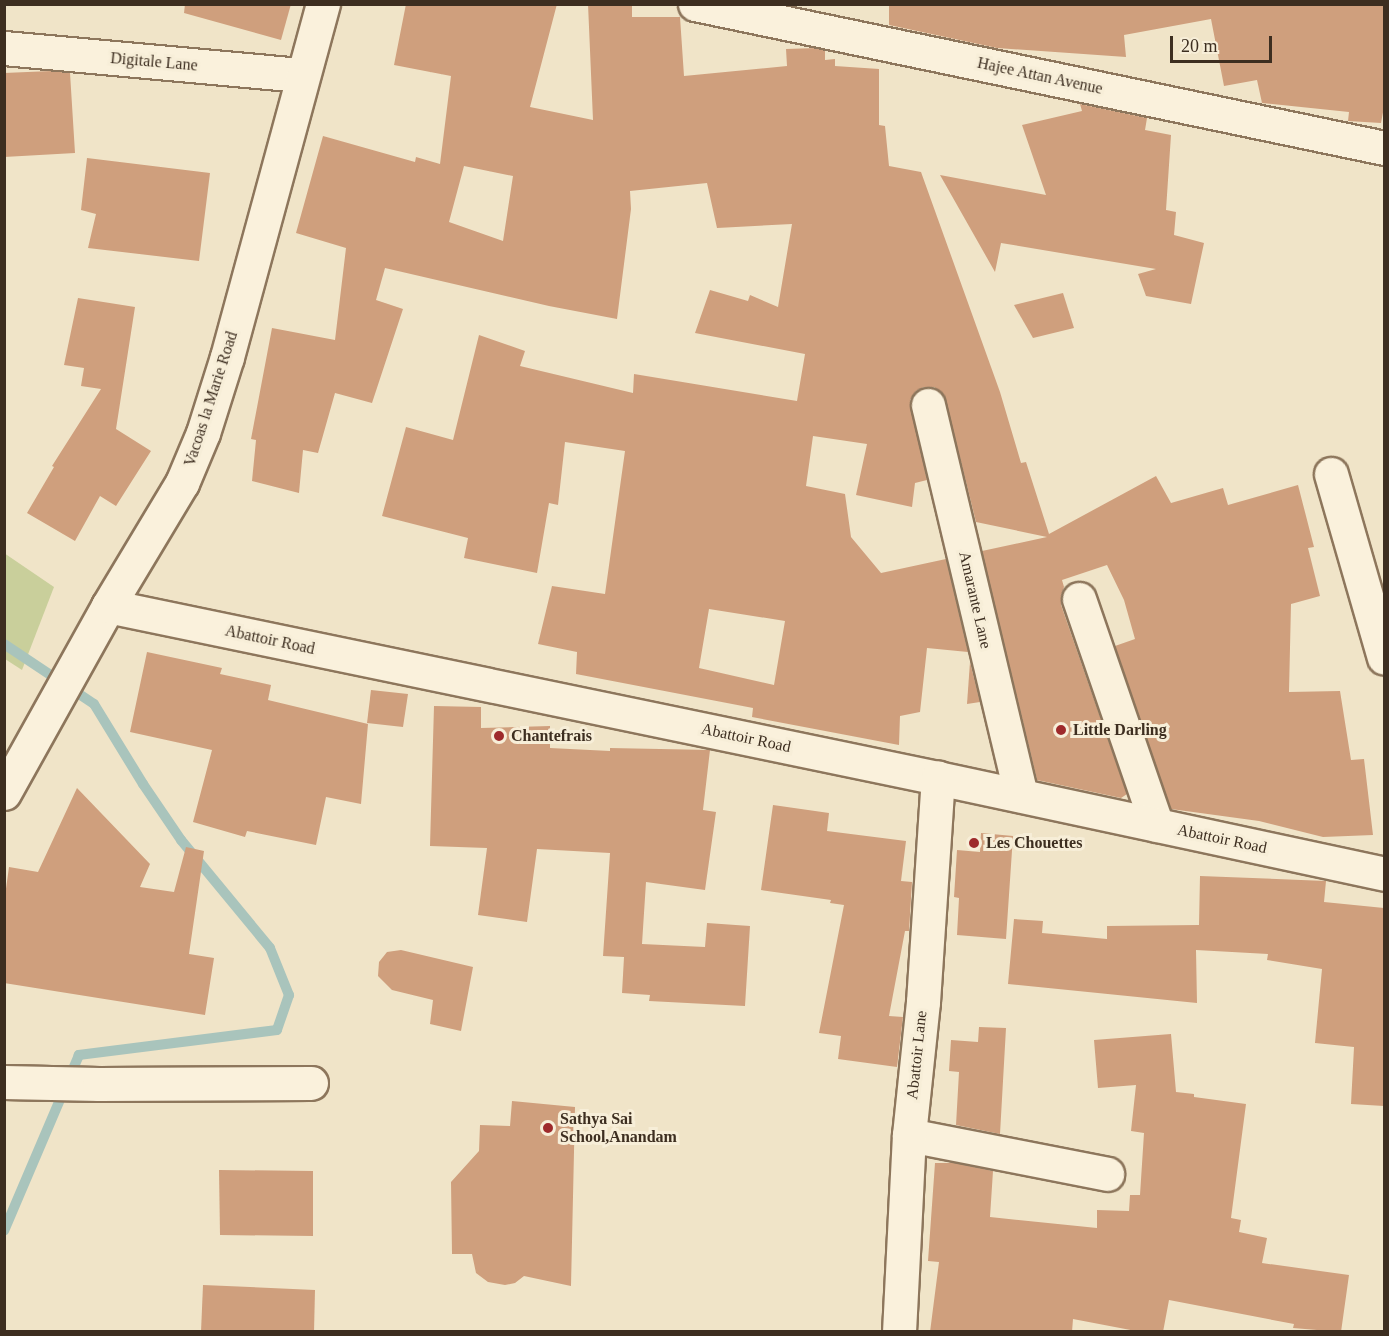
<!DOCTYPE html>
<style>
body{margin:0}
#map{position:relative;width:1389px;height:1336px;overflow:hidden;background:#f0e4c8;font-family:Georgia,serif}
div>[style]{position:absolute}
.green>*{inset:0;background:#c9cf9b}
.stream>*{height:10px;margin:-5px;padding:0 5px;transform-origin:5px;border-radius:5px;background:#a9c4bc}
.building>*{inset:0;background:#cf9f7d}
.roads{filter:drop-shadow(2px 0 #8d765c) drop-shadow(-2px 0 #8d765c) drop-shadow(0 2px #8d765c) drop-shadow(0 -2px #8d765c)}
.minor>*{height:33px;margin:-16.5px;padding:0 16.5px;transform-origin:16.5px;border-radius:16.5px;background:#faf1dc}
.secondary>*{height:33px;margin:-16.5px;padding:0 16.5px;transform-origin:16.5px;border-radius:16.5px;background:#faf1dc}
.dots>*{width:16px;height:16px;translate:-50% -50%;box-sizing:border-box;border:3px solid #f7eed8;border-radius:50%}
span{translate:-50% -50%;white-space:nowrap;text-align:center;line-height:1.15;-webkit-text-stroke:6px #f7eed8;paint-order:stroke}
.street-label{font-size:16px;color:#3d2e20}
.poi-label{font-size:16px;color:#3d2e20;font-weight:700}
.left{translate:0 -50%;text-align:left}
.frame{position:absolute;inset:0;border:6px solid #3d2e20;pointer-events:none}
.scale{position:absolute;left:1170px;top:36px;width:102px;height:27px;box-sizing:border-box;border:3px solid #3d2e20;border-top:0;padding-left:8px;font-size:18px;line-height:21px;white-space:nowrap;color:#3d2e20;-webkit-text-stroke:4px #f7eed8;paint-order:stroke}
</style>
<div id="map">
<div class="green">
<i style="clip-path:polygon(4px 553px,54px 587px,22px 670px,5px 659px)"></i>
</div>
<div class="stream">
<i style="left:4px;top:644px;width:108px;rotate:33.7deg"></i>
<i style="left:94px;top:704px;width:94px;rotate:58.5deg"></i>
<i style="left:143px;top:784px;width:68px;rotate:55.8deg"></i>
<i style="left:181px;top:840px;width:140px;rotate:50.5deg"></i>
<i style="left:270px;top:948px;width:51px;rotate:68deg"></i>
<i style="left:289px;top:995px;width:37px;rotate:109deg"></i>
<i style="left:277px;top:1030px;width:200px;rotate:172.8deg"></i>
<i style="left:79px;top:1055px;width:191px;rotate:113.1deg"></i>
</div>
<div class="building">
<i style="clip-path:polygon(185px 4px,291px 4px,281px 40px,184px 13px)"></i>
<i style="clip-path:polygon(evenodd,406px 4px,557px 4px,530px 107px,593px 120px,588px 4px,632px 4px,632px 17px,680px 17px,684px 76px,787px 66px,786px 49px,816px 48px,825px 50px,825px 60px,835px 59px,835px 66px,879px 69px,879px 125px,885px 126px,889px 166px,921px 172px,1000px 392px,1021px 463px,1026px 462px,1049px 534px,1156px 476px,1171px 503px,1223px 488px,1228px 505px,1298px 485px,1314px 547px,1308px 548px,1320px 596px,1291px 604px,1289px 692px,1340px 691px,1351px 760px,1364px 759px,1373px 835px,1323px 837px,1259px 821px,1171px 809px,1115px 646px,1135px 639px,1124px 600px,1107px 565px,1062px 580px,1064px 587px,1061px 596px,1061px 605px,1127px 794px,1121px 798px,1037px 780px,982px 551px,1047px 537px,976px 522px,946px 401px,942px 393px,934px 387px,924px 387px,916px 391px,910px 400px,927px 480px,915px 483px,912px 507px,856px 495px,867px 444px,813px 436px,806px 486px,845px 494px,851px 537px,881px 573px,946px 559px,968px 652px,927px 648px,920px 712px,900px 716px,899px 745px,752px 717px,753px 708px,576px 674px,577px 652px,538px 644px,552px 586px,605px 594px,625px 451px,565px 442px,558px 505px,549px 503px,537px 573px,464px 558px,468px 538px,382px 516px,406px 427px,453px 440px,479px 335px,525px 351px,520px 366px,633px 393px,634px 374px,797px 401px,805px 354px,695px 333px,710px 290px,748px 301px,750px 295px,778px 307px,792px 224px,717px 228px,707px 183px,630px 191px,631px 209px,617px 319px,549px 306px,385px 268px,376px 300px,403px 309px,372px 403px,335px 393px,318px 453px,303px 450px,299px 493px,252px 481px,256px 440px,251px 439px,272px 328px,335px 340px,346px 248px,296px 233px,323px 136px,415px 162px,416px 157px,440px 164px,451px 76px,394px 65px,406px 4px,464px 166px,513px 176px,503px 241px,449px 222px,464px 166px,406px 4px,709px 609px,785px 621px,774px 685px,699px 668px,709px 609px)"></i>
<i style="clip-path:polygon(889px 4px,1384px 4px,1384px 107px,1381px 123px,1348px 121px,1349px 112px,1262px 103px,1257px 80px,1224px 86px,1211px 19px,1124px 35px,1126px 57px,997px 48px,889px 25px)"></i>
<i style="clip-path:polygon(51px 71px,70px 73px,75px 153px,4px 157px,4px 73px)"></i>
<i style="clip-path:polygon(1080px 104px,1147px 118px,1145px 130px,1171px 135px,1166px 210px,1176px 212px,1174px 235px,1204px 243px,1191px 304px,1146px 296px,1138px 274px,1156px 269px,1001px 243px,995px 272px,940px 175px,1046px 195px,1022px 125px,1082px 111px)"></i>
<i style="clip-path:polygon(87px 158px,210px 173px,199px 261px,88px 248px,96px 214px,81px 210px)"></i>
<i style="clip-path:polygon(1063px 293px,1074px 328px,1033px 338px,1014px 305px)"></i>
<i style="clip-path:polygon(78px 298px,135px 307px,116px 429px,151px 451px,116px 506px,100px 496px,75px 541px,27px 513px,54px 467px,52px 466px,101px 389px,81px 386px,84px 368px,64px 365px)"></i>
<i style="clip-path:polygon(147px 652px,222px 668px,220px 674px,271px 685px,268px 700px,368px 724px,361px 804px,326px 797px,316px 845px,247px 831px,245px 837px,193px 822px,212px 750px,130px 732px)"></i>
<i style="clip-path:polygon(970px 662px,980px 702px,967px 704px)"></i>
<i style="clip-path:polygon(371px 690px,408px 694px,403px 727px,367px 723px)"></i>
<i style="clip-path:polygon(434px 706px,481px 707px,481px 728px,550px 726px,550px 748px,610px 751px,610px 748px,710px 750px,703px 810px,716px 812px,705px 890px,646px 882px,642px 944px,705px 947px,707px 923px,750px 926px,745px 1006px,649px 1001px,650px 995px,622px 993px,624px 957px,603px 956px,610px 853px,537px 849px,527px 922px,478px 915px,487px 848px,430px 846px)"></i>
<i style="clip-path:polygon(77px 788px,150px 864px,140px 887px,174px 892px,186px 847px,204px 851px,189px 954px,214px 958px,205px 1015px,4px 983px,4px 903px,9px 867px,38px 872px)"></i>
<i style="clip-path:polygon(773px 805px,829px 813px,827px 831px,906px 841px,901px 881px,912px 882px,909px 931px,905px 931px,889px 1016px,903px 1017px,897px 1067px,838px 1059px,841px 1036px,819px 1033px,844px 905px,830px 903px,831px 900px,761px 890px)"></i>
<i style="clip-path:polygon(981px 833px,1013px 836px,1006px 939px,957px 935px,959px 898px,954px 897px,957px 850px,980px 852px)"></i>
<i style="clip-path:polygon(1200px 876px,1326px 881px,1324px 902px,1384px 908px,1384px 1106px,1351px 1104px,1354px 1047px,1315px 1043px,1322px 969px,1267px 960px,1268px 954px,1196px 950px,1197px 1003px,1008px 984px,1014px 919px,1043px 921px,1042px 933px,1107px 939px,1107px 926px,1199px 925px)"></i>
<i style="clip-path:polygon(401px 950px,473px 967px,461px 1031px,430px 1024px,433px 1000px,392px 990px,378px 976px,379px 962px,387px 952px)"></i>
<i style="clip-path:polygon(979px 1027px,1006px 1028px,1000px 1134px,956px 1125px,959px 1072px,949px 1071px,951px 1040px,978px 1042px)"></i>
<i style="clip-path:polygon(1171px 1034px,1176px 1092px,1194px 1094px,1194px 1097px,1246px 1104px,1231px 1218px,1241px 1220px,1239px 1232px,1267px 1238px,1262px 1263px,1349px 1275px,1341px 1332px,1293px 1328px,1294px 1324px,1169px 1300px,1163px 1332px,1141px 1332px,1073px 1319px,1072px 1332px,930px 1332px,939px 1262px,928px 1261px,935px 1163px,954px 1163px,993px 1171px,990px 1217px,1097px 1228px,1097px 1210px,1129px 1211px,1130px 1195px,1140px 1195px,1144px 1133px,1131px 1131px,1136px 1085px,1098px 1088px,1094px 1040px)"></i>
<i style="clip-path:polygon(512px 1101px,575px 1107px,571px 1286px,524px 1276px,515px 1283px,505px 1285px,488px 1282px,476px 1273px,472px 1254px,452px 1254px,451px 1182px,479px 1151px,480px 1125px,510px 1126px)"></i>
<i style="clip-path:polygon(219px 1170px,313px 1171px,313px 1236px,220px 1235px)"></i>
<i style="clip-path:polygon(203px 1285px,315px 1290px,314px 1332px,201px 1332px)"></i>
</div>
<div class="roads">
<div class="minor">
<i style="left:695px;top:4px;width:704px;rotate:11.8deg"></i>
<i style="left:4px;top:48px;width:300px;rotate:5.2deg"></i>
<i style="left:928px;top:405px;width:401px;rotate:76.6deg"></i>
<i style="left:1331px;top:474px;width:191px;rotate:73.9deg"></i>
<i style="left:1079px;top:599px;width:239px;rotate:71deg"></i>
<i style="left:108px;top:606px;width:848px;rotate:11.71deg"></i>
<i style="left:938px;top:778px;width:456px;rotate:12.1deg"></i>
<i style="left:4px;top:1082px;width:95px;rotate:1.2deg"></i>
<i style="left:99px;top:1084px;width:212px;rotate:-0.3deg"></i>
<i style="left:909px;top:1135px;width:202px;rotate:11.1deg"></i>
<i style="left:899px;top:1332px;width:197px;rotate:-87.1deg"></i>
<i style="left:909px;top:1135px;width:134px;rotate:-84deg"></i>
<i style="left:923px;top:1002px;width:225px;rotate:-86.2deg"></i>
</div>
<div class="secondary">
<i style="left:4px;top:793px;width:214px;rotate:-60.9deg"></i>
<i style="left:108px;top:606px;width:144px;rotate:-59deg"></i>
<i style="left:182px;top:483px;width:54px;rotate:-67.2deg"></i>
<i style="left:203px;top:433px;width:80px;rotate:-72.5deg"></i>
<i style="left:227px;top:357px;width:366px;rotate:-74.8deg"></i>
</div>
</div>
<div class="dots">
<i style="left:1061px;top:730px;background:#9e2a2b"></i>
<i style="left:499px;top:736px;background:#9e2a2b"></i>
<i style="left:974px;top:843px;background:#9e2a2b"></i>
<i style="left:548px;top:1128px;background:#9e2a2b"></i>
</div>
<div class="street-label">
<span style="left:154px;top:62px;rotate:5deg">Digitale Lane</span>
<span style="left:1040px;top:76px;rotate:12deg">Hajee Attan Avenue</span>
<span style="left:211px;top:399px;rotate:-72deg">Vacoas la Marie Road</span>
<span style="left:975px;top:600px;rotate:77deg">Amarante Lane</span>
<span style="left:270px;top:640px;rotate:12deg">Abattoir Road</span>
<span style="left:746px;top:738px;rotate:12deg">Abattoir Road</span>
<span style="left:1222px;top:839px;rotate:12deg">Abattoir Road</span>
<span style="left:917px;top:1055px;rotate:-84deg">Abattoir Lane</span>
</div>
<div class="poi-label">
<span class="left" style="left:1073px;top:730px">Little Darling</span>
<span class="left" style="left:511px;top:736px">Chantefrais</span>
<span class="left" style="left:986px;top:843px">Les Chouettes</span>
<span class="left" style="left:560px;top:1128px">Sathya Sai<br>School,Anandam</span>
</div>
<div class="frame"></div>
<div class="scale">20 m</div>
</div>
